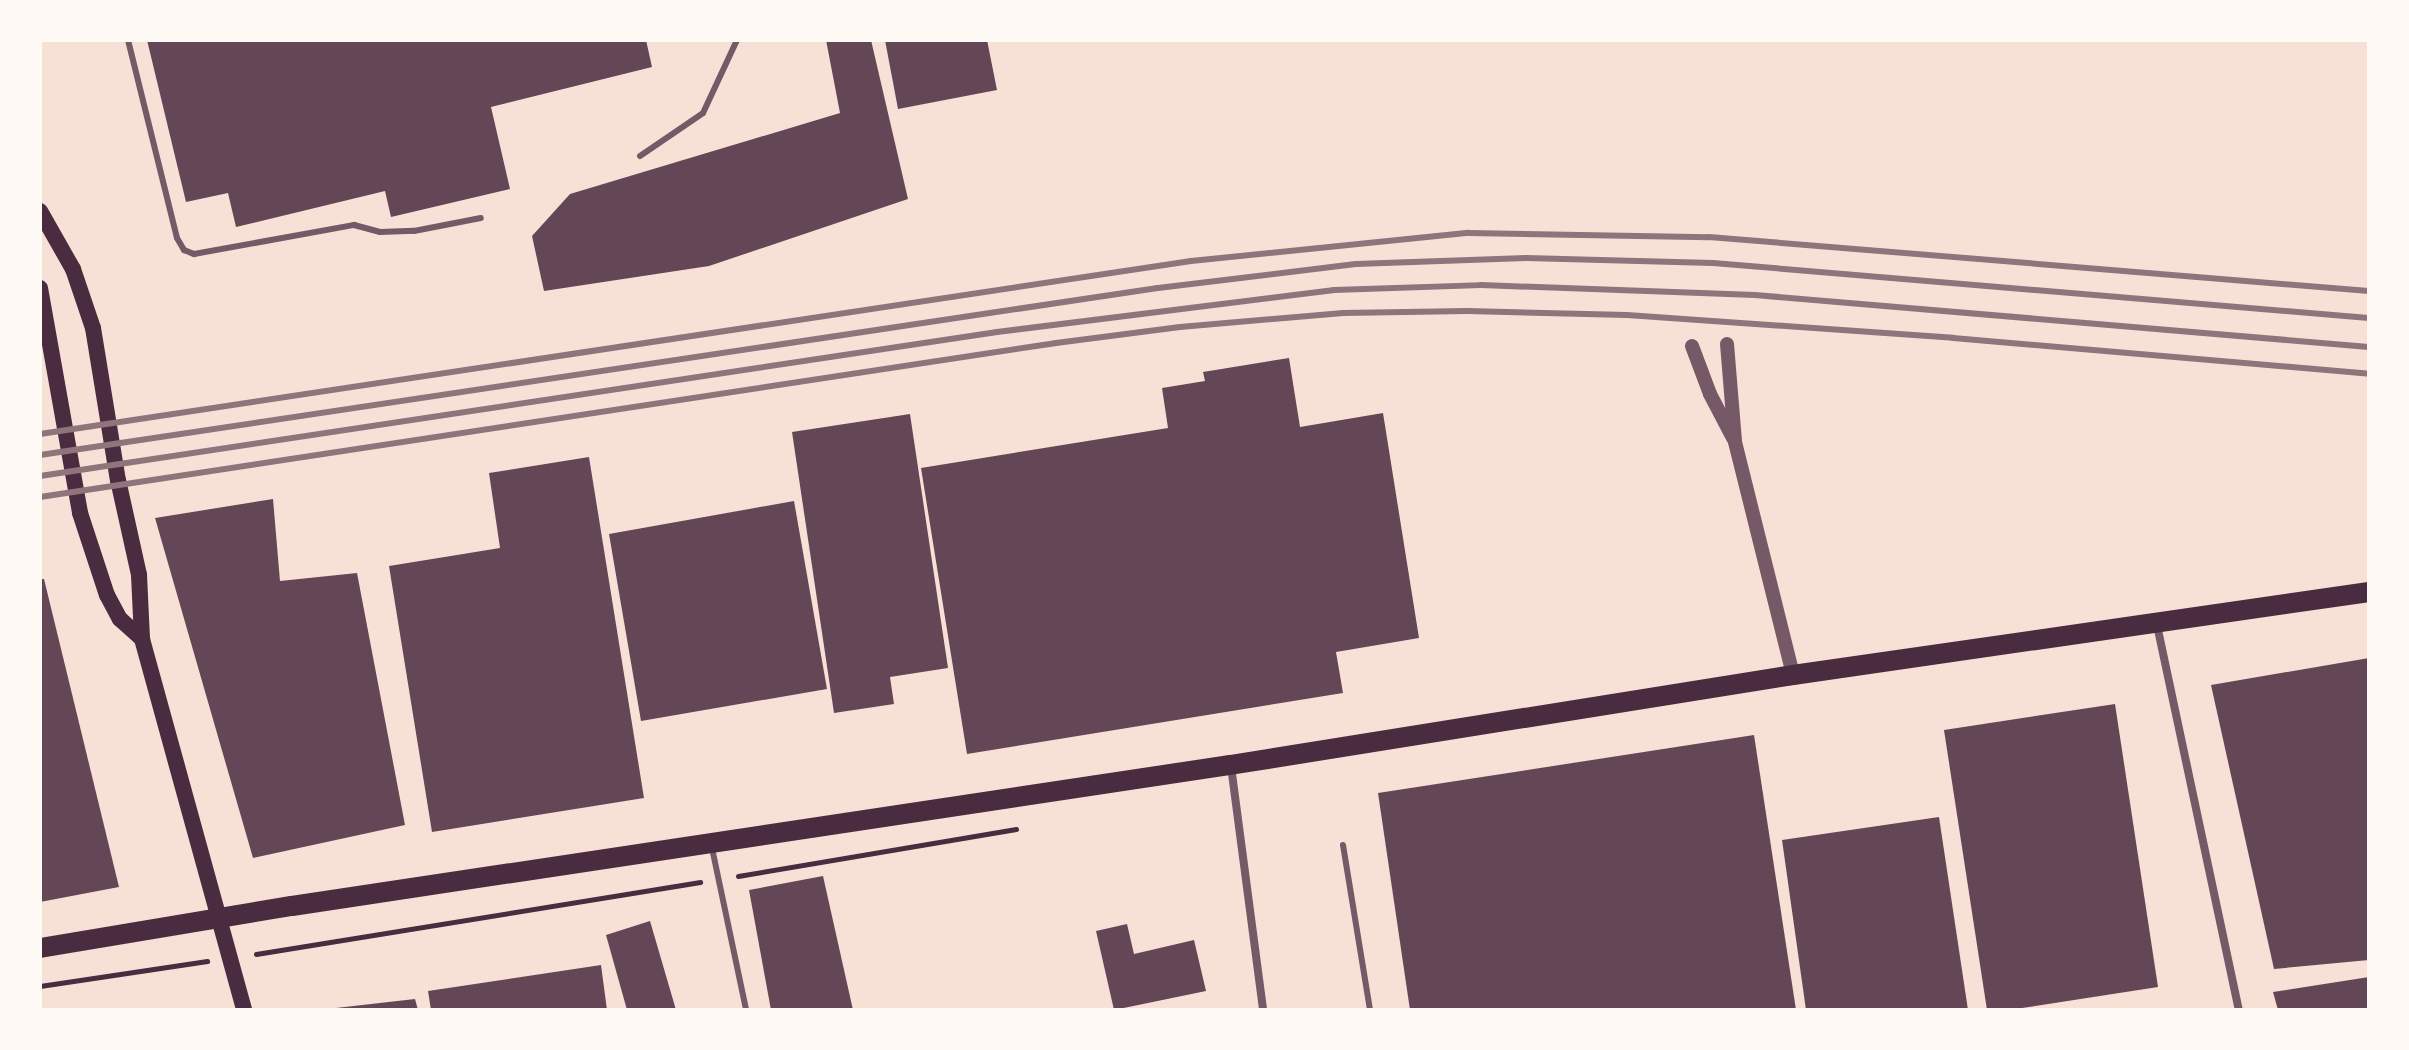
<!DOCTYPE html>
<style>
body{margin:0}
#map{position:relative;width:2409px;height:1050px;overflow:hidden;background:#f7e1d7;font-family:Quicksand,sans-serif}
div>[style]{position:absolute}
.building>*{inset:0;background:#644757}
.path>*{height:5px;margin:-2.5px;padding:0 2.5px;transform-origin:2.5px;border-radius:2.5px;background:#4a2c40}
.service>*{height:6px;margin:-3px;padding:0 3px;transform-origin:3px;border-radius:3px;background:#755966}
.minor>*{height:8px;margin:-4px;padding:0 4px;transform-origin:4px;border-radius:4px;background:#755966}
.tertiary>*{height:14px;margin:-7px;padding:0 7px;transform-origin:7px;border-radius:7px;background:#755966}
.secondary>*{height:16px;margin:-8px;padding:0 8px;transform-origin:8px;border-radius:8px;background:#4a2c40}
.primary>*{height:20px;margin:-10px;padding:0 10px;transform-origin:10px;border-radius:10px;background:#4a2c40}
.rail>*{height:6px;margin:-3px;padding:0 3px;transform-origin:3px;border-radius:3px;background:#8f747c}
span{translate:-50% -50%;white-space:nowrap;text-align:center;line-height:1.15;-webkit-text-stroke:7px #fffaf5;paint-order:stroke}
.frame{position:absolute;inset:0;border:42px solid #fffaf5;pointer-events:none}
</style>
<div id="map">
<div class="building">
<i style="clip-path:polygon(147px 40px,646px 40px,652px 67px,491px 107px,510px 189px,391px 217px,385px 191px,236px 227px,228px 193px,186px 202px)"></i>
<i style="clip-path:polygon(826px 40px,871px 40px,908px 199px,709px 266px,544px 291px,532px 236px,570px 194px,840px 113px)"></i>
<i style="clip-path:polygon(885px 40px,987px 40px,997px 90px,898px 109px)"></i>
<i style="clip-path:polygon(1289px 358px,1300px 427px,1383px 413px,1419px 638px,1336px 652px,1343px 693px,967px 754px,921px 468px,1168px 428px,1162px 388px,1205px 381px,1203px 372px)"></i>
<i style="clip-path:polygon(910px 414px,948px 668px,890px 677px,894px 704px,834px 713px,792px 432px)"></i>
<i style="clip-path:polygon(589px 457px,644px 798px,432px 832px,389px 566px,500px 548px,489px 473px)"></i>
<i style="clip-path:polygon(273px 499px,280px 581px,357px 573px,405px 825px,253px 858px,155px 518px)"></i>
<i style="clip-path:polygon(794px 501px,827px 689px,641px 721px,609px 534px)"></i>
<i style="clip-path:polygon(40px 579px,44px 579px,119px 887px,40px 902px)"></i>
<i style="clip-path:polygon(2369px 658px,2369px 960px,2274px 969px,2211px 685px)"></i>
<i style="clip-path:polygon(2115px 704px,2158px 987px,2009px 1010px,1987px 1010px,1944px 730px)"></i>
<i style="clip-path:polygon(1754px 735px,1796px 1010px,1410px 1010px,1378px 793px)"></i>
<i style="clip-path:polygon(1939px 817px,1968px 1010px,1806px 1010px,1782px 840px)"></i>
<i style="clip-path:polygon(823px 876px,853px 1010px,771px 1010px,749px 890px)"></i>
<i style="clip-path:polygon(650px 921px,676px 1010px,627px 1010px,606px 935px)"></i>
<i style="clip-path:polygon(1127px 924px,1134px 954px,1194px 940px,1206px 991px,1114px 1010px,1096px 931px)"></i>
<i style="clip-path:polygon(601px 965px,607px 1010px,431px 1010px,428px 991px)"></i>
<i style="clip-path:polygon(2369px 977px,2369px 1010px,2278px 1010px,2273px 992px)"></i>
<i style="clip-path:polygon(415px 999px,418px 1010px,336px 1010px,336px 1008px)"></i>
</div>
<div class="path">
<i style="left:738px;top:876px;width:282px;rotate:-9.6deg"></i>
<i style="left:256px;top:954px;width:450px;rotate:-9.2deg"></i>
<i style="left:40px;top:986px;width:169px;rotate:-8.5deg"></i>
</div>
<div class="service">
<i style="left:128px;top:40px;width:204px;rotate:76.1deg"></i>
<i style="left:177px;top:238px;width:14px;rotate:60deg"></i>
<i style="left:184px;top:250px;width:11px;rotate:22deg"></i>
<i style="left:194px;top:254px;width:163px;rotate:-10.3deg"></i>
<i style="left:354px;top:225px;width:27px;rotate:15deg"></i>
<i style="left:380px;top:232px;width:34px;rotate:-2deg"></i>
<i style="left:414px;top:231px;width:68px;rotate:-11deg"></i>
<i style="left:640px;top:156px;width:76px;rotate:-34.3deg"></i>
<i style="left:703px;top:113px;width:81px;rotate:-65deg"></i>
<i style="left:1343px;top:845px;width:167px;rotate:80.7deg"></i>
<i style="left:712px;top:848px;width:166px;rotate:78.1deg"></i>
</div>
<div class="minor">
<i style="left:2157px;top:625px;width:394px;rotate:78deg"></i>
<i style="left:1231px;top:766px;width:246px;rotate:82.5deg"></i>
</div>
<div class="tertiary">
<i style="left:1727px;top:344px;width:98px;rotate:85.3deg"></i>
<i style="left:1735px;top:442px;width:240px;rotate:76deg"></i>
<i style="left:1692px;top:346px;width:51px;rotate:69.4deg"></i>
<i style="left:1710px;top:394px;width:50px;rotate:62.4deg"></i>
</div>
<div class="secondary">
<i style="left:40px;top:211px;width:67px;rotate:60.4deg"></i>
<i style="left:73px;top:269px;width:62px;rotate:71.3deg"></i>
<i style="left:93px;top:328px;width:154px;rotate:80.7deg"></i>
<i style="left:118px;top:480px;width:97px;rotate:77.5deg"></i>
<i style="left:139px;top:575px;width:64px;rotate:87.3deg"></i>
<i style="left:142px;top:639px;width:385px;rotate:74.6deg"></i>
<i style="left:40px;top:288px;width:229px;rotate:79.9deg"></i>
<i style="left:80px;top:513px;width:86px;rotate:71.8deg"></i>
<i style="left:107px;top:595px;width:27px;rotate:62deg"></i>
<i style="left:120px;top:619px;width:30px;rotate:42deg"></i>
</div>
<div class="primary">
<i style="left:40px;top:948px;width:255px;rotate:-9.5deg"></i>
<i style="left:292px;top:906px;width:949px;rotate:-8.55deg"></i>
<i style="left:1230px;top:765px;width:570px;rotate:-9.08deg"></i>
<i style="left:1793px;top:675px;width:582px;rotate:-8.2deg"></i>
</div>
<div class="rail">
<i style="left:40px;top:434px;width:1164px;rotate:-8.55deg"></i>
<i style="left:1191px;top:261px;width:279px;rotate:-5.8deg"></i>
<i style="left:1469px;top:233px;width:240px;rotate:1deg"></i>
<i style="left:1709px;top:237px;width:662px;rotate:4.68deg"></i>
<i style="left:40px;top:455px;width:1130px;rotate:-8.5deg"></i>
<i style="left:1158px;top:288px;width:199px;rotate:-6.9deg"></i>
<i style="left:1356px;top:264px;width:170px;rotate:-2deg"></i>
<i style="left:1526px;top:258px;width:187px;rotate:1.5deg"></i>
<i style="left:1713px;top:263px;width:658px;rotate:4.79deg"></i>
<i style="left:40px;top:476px;width:968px;rotate:-8.56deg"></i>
<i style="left:997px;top:332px;width:340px;rotate:-7.1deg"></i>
<i style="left:1334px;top:290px;width:147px;rotate:-1.9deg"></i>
<i style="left:1481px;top:285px;width:274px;rotate:2.1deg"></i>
<i style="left:1755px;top:295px;width:616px;rotate:4.84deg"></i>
<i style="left:40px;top:497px;width:1028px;rotate:-8.62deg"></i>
<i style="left:1056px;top:343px;width:125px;rotate:-7.4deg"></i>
<i style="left:1180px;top:327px;width:164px;rotate:-4.9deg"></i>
<i style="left:1343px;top:313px;width:124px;rotate:-0.9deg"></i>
<i style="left:1467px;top:311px;width:160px;rotate:1.4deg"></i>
<i style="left:1627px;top:315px;width:327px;rotate:4deg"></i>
<i style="left:1953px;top:338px;width:418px;rotate:4.9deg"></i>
</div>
<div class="frame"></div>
</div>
